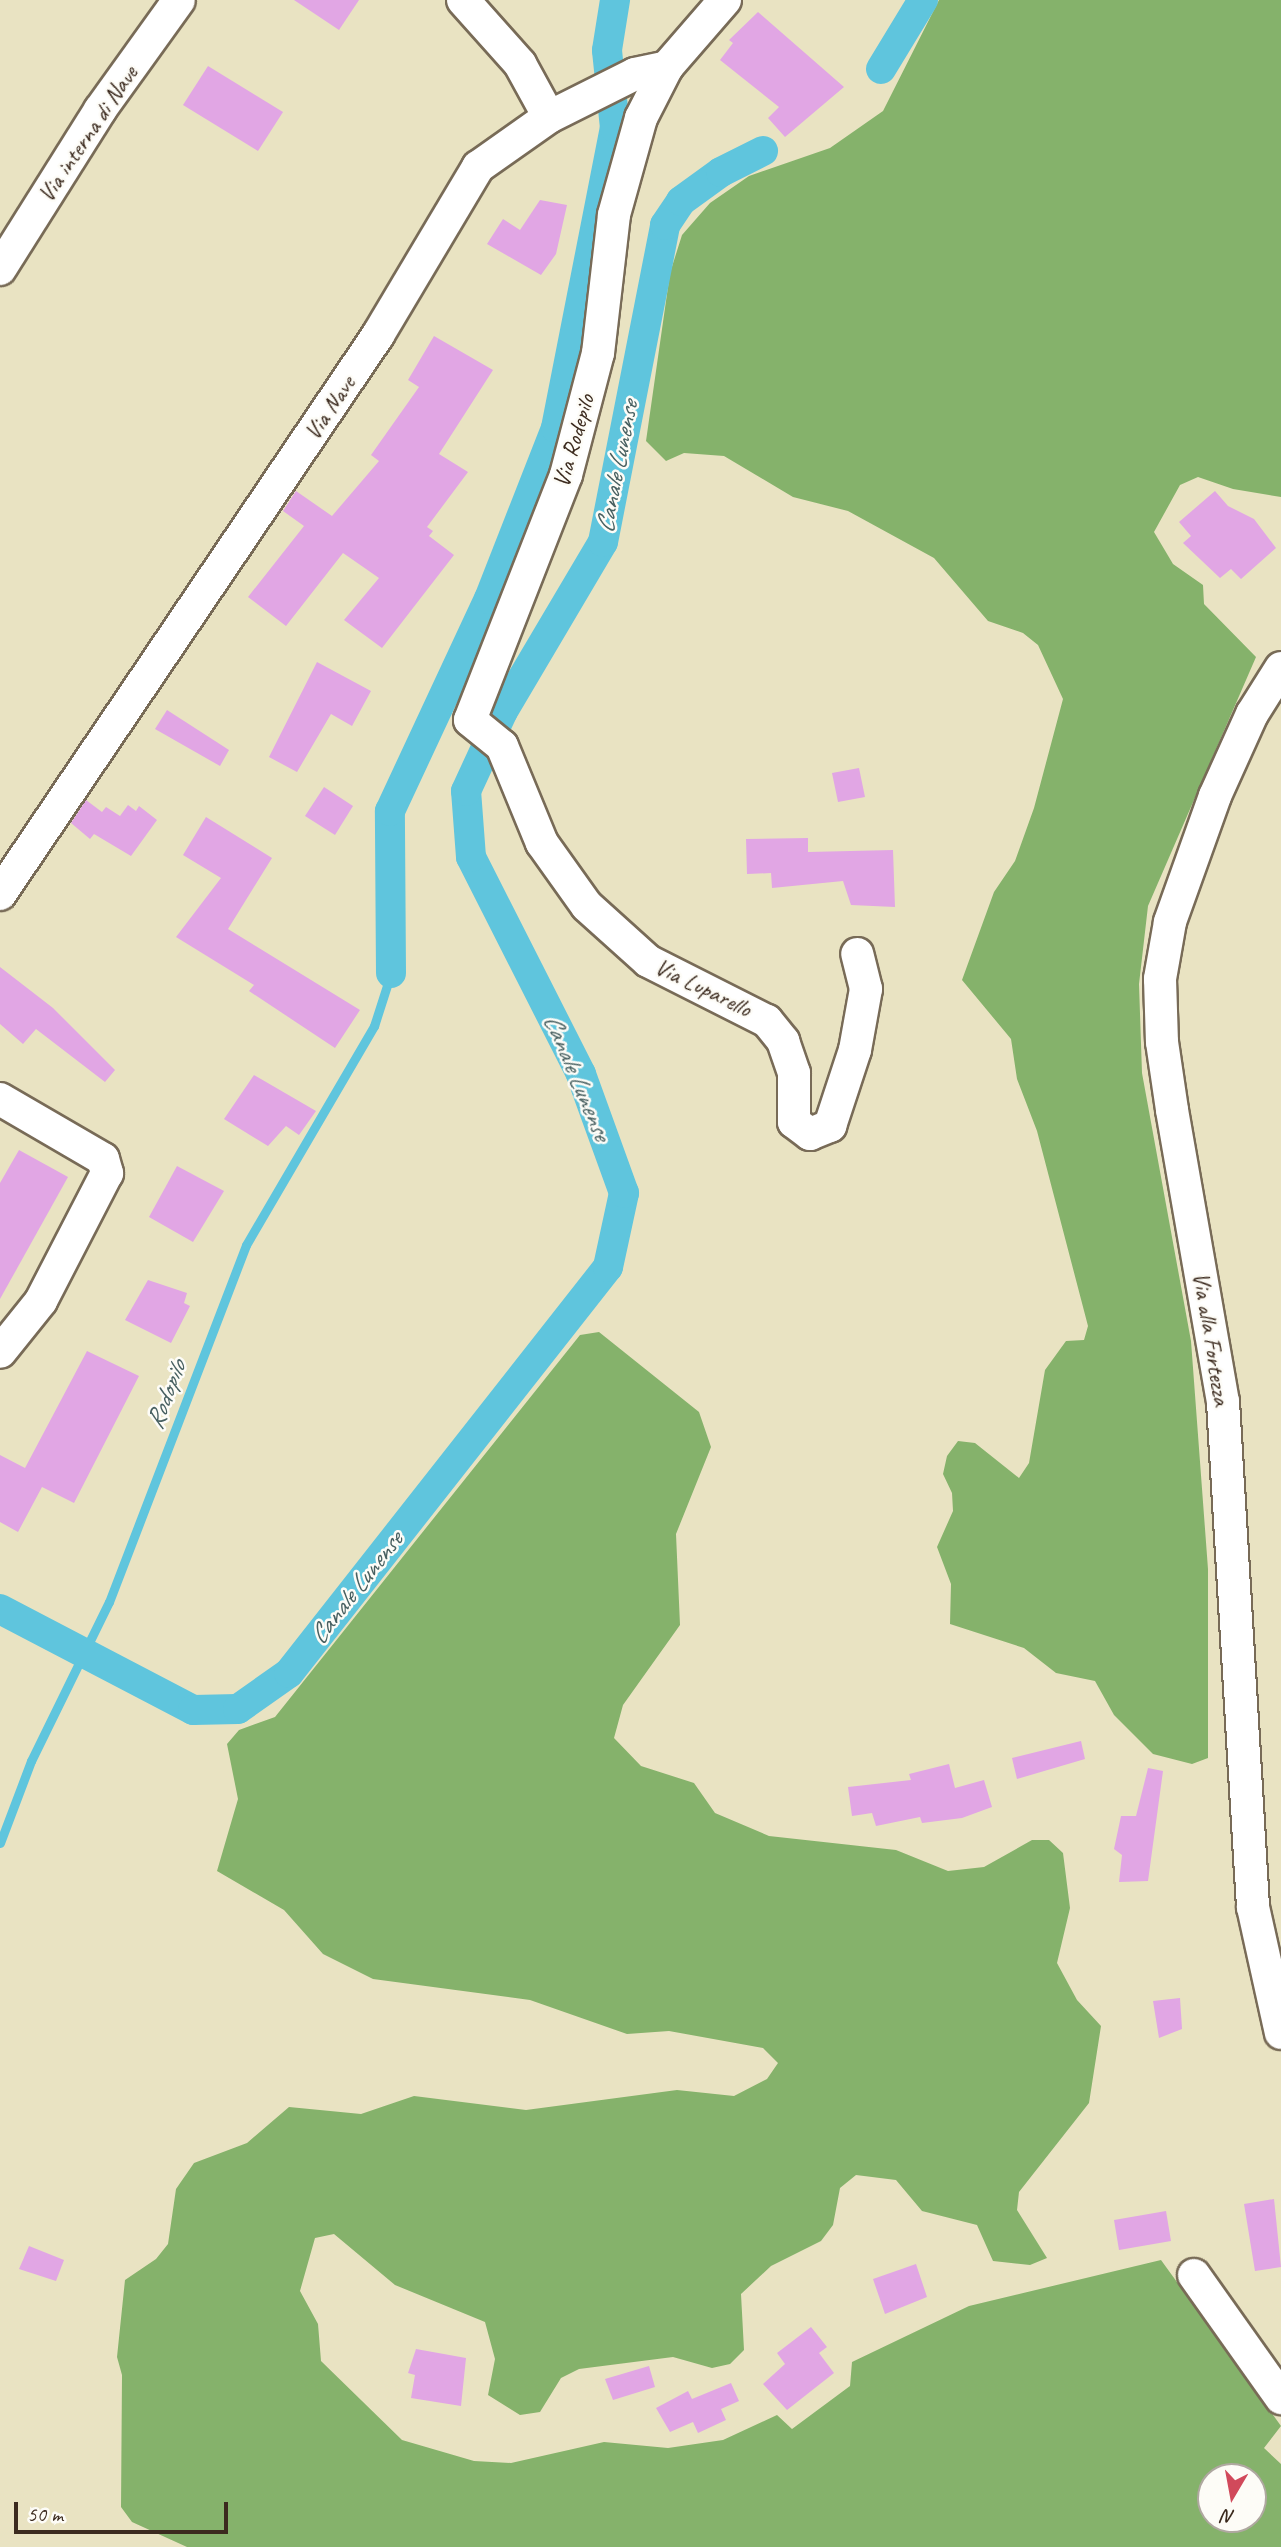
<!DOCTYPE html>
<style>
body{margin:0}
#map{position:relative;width:1281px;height:2547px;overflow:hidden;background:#e9e3c2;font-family:Caveat,sans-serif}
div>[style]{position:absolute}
.forest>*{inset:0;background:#85b26b}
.stream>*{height:9px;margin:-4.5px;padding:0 4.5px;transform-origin:4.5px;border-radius:4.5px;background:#5fc5dd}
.canal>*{height:30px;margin:-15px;padding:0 15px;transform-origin:15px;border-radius:15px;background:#5fc5dd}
.building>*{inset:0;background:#e1a6e4}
.roads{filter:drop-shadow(2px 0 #786b57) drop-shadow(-2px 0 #786b57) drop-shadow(0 2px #786b57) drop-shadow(0 -2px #786b57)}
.minor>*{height:32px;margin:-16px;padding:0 16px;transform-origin:16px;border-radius:16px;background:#fff}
span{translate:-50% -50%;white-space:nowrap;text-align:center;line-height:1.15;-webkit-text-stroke:5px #fdfcf7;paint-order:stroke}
.street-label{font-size:24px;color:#3b2a1e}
.water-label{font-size:26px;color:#486061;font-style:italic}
.north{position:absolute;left:1197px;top:2463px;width:70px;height:70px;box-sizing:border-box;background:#fdfcf7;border:2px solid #afa8a0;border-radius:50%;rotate:190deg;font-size:19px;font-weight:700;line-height:28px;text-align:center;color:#3b2a1e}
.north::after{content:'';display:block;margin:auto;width:24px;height:32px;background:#d1495b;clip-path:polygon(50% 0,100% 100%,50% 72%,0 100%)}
.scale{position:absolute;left:14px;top:2502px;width:214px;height:32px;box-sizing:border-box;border:4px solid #3b2a1e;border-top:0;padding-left:9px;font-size:21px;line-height:24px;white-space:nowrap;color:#3b2a1e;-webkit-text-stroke:5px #fdfcf7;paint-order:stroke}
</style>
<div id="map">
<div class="forest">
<i style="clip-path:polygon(939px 0,1281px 0,1281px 497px,1233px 489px,1198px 477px,1180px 485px,1154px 532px,1173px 564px,1203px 585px,1204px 604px,1256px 657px,1148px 906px,1139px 984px,1142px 1073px,1191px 1341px,1208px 1569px,1208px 1758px,1192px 1764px,1153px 1754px,1114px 1715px,1095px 1681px,1056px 1673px,1024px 1648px,950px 1624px,951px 1584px,937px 1547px,953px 1511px,952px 1493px,943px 1474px,947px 1456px,958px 1441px,975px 1443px,1019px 1478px,1029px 1463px,1045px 1370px,1066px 1341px,1084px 1340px,1088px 1326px,1037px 1131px,1017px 1079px,1011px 1039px,962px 980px,994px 892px,1015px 861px,1034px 808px,1063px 699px,1038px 645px,1023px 633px,988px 621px,934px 558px,848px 511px,793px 497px,724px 456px,684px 453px,666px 461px,646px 441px,670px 273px,682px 235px,710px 203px,749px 176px,830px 148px,883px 111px)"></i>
<i style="clip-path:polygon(evenodd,599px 1332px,699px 1412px,711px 1447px,676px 1534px,680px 1625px,623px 1705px,614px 1738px,641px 1766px,694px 1783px,715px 1813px,769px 1836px,896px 1850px,948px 1871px,984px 1867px,1032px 1840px,1049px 1840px,1063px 1853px,1070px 1908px,1057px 1963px,1077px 2000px,1101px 2026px,1089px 2103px,1019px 2192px,1017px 2210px,1047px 2258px,1030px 2265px,993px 2261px,977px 2225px,922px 2211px,896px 2180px,856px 2175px,840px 2188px,833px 2225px,821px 2241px,771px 2266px,741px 2294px,744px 2350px,730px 2364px,712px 2368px,673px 2357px,579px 2369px,561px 2378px,540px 2412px,520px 2415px,488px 2395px,495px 2359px,485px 2322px,395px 2285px,334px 2234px,315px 2238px,300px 2291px,318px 2324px,321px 2361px,402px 2440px,474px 2461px,511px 2463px,604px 2442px,668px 2448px,723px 2440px,777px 2415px,792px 2429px,850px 2386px,852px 2362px,969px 2306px,1161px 2260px,1281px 2426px,1264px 2448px,1281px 2464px,1281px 2547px,187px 2547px,132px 2522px,121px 2507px,122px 2375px,117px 2357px,125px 2280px,156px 2259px,168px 2244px,176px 2189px,194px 2163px,247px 2143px,289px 2107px,361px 2114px,414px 2096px,526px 2110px,677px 2090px,734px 2096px,767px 2079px,778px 2063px,763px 2048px,669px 2031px,627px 2034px,530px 2000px,373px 1979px,323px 1954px,284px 1910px,217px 1871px,238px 1799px,227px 1744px,239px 1730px,275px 1717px,580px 1335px,599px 1332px,1253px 2477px,1253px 2519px,1211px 2519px,1211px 2477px,1253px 2477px)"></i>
</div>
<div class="stream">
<i style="left:0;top:1843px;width:88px;rotate:-69.3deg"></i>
<i style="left:31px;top:1761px;width:177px;rotate:-63.9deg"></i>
<i style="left:109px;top:1602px;width:382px;rotate:-69deg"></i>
<i style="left:246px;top:1245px;width:254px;rotate:-59.7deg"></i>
<i style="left:374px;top:1026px;width:56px;rotate:-72.2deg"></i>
</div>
<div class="canal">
<i style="left:881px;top:69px;width:81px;rotate:-58.7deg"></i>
<i style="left:391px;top:973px;width:162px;rotate:-90.4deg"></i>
<i style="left:390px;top:811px;width:234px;rotate:-65deg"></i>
<i style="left:489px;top:599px;width:184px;rotate:-68.6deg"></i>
<i style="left:556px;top:428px;width:306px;rotate:-78.9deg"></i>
<i style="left:615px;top:128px;width:78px;rotate:-95.9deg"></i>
<i style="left:607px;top:50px;width:51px;rotate:-80.9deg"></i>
<i style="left:0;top:1609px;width:218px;rotate:27.6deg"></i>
<i style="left:193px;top:1710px;width:45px;rotate:-1.3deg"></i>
<i style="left:238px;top:1709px;width:62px;rotate:-35.2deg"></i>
<i style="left:289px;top:1673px;width:516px;rotate:-51.84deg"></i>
<i style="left:608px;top:1267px;width:76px;rotate:-77.8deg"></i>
<i style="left:624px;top:1193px;width:127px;rotate:-109.9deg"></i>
<i style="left:581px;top:1074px;width:243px;rotate:-116.9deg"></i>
<i style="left:471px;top:857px;width:66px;rotate:-94.3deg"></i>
<i style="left:466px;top:791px;width:88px;rotate:-65.2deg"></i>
<i style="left:503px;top:711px;width:196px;rotate:-59.4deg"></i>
<i style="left:603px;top:542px;width:323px;rotate:-78.9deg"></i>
<i style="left:665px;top:225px;width:29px;rotate:-56deg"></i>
<i style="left:681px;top:201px;width:49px;rotate:-35.9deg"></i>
<i style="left:721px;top:172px;width:47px;rotate:-26.6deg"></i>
</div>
<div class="building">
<i style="clip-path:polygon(294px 0,359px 0,339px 30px)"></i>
<i style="clip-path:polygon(758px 12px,844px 87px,785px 137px,768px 118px,779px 107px,720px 60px,733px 43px,729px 40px)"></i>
<i style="clip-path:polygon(208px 66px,283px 112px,258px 151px,183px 105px)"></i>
<i style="clip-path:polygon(540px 200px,567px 205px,556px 254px,541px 275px,487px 244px,503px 219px,520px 230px)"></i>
<i style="clip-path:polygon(434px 336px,493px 370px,439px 454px,468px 472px,427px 527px,433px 531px,429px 536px,454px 555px,382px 648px,344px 620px,379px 578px,343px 553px,286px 626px,248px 597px,304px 526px,283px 511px,296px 491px,332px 516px,379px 461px,371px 455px,419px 387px,408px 380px)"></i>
<i style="clip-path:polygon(1215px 491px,1228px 506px,1254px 519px,1276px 548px,1241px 579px,1231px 569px,1220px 578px,1183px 543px,1191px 536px,1179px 522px)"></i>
<i style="clip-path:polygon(317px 662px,371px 691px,352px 726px,331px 714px,297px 772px,269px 757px)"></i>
<i style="clip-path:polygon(167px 710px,229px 750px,220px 766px,155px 729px)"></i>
<i style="clip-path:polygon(859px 768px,865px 797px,838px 802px,832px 773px)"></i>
<i style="clip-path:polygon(324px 787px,353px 806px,335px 835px,305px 816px)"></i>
<i style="clip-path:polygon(86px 800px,102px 812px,106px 807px,120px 816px,128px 805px,136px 811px,139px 806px,157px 820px,131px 856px,94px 834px,90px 839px,71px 823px)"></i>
<i style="clip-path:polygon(206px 817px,272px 858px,228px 929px,360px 1010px,335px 1048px,249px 991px,254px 985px,176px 937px,221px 878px,183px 855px)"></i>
<i style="clip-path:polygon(808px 838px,808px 852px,893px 850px,895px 907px,851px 905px,843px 881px,772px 888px,771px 873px,747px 874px,746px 839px)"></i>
<i style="clip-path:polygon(0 967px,53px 1008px,115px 1070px,105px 1082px,36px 1029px,23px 1044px,0 1024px)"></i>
<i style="clip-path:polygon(254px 1075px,316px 1111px,299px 1135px,286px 1126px,268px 1146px,224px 1119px)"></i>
<i style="clip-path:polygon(19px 1150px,68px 1177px,0 1299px,0 1183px)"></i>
<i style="clip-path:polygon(177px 1166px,224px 1191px,193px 1242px,149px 1217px)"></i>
<i style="clip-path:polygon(148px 1280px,187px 1293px,184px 1303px,190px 1306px,171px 1343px,125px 1320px)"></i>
<i style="clip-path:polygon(87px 1351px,139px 1376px,74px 1503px,42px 1487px,18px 1532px,0 1522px,0 1455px,25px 1468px)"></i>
<i style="clip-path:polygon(1081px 1741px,1085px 1759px,1017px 1779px,1012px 1758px)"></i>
<i style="clip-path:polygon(949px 1764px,955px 1788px,984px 1780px,992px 1807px,962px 1818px,922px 1823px,920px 1817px,876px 1826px,872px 1813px,852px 1816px,848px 1787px,911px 1780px,909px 1774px)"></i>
<i style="clip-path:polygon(1148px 1768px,1163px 1771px,1148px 1881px,1119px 1882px,1122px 1855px,1114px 1849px,1121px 1816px,1136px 1816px)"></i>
<i style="clip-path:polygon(1180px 1998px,1182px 2029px,1159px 2038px,1153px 2001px)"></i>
<i style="clip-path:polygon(1274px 2199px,1281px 2267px,1255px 2271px,1244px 2204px)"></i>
<i style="clip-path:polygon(1166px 2211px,1171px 2241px,1119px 2250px,1114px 2220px)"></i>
<i style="clip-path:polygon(29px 2246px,64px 2260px,56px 2281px,19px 2269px)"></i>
<i style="clip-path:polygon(916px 2264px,927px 2297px,885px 2314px,873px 2279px)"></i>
<i style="clip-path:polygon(811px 2327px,827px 2347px,819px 2353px,834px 2373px,787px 2410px,763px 2384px,785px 2364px,777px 2353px)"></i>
<i style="clip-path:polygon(416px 2349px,466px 2358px,461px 2406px,411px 2398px,415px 2375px,408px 2373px)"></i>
<i style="clip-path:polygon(649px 2366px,655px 2387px,613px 2400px,605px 2379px)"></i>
<i style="clip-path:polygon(731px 2383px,739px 2401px,721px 2409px,726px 2420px,698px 2433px,693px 2422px,670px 2432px,656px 2408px,688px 2391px,692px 2399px)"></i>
</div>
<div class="roads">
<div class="minor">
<i style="left:463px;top:0;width:86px;rotate:48.3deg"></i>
<i style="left:520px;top:64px;width:60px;rotate:61.3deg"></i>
<i style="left:725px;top:0;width:89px;rotate:130.9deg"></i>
<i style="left:667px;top:67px;width:57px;rotate:117deg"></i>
<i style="left:641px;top:118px;width:101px;rotate:105.6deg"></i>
<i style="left:614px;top:215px;width:139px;rotate:96.6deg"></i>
<i style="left:598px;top:353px;width:126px;rotate:104.7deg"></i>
<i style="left:566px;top:475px;width:263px;rotate:111.4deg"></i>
<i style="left:470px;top:720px;width:41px;rotate:39.1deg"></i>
<i style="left:502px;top:746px;width:105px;rotate:67.6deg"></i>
<i style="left:542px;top:843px;width:77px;rotate:54.5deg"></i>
<i style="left:587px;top:906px;width:82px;rotate:42deg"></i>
<i style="left:648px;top:961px;width:133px;rotate:26.8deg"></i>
<i style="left:767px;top:1021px;width:26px;rotate:51deg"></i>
<i style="left:783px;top:1041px;width:34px;rotate:71deg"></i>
<i style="left:794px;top:1073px;width:49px;rotate:90deg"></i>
<i style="left:794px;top:1122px;width:20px;rotate:37deg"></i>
<i style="left:810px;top:1134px;width:22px;rotate:-22deg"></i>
<i style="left:830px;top:1126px;width:80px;rotate:-71.8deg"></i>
<i style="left:855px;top:1050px;width:62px;rotate:-79.8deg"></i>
<i style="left:866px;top:989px;width:36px;rotate:-104deg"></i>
<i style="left:0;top:269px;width:188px;rotate:-57.8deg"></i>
<i style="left:100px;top:110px;width:135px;rotate:-54.3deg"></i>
<i style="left:1281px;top:668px;width:54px;rotate:122.2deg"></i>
<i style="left:1252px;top:714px;width:90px;rotate:114.3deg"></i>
<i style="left:1215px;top:796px;width:134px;rotate:109.7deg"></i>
<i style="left:1170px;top:922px;width:58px;rotate:100deg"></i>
<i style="left:1160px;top:979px;width:63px;rotate:88.2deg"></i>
<i style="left:1162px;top:1042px;width:69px;rotate:81.6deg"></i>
<i style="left:1172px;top:1110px;width:296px;rotate:80.1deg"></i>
<i style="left:1223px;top:1402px;width:506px;rotate:86.6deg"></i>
<i style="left:1253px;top:1907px;width:129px;rotate:77.5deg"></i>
<i style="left:0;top:894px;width:675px;rotate:-55.93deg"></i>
<i style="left:378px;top:335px;width:196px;rotate:-59.2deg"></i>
<i style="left:478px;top:167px;width:87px;rotate:-35.2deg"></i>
<i style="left:549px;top:117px;width:96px;rotate:-26.6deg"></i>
<i style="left:635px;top:74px;width:33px;rotate:-12deg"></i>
<i style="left:0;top:1099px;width:119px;rotate:30.2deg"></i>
<i style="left:103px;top:1159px;width:15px;rotate:74deg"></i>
<i style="left:107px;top:1173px;width:144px;rotate:117.3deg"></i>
<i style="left:41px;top:1301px;width:65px;rotate:128.8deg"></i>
<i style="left:1194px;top:2275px;width:151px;rotate:54.7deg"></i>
</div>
</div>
<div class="street-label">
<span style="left:88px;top:134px;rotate:-56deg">Via interna di Nave</span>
<span style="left:330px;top:408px;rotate:-56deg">Via Nave</span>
<span style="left:574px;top:441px;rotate:-74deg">Via Rodepilo</span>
<span style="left:703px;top:988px;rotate:26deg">Via Luparello</span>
<span style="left:1211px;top:1339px;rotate:81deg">Via alla Fortezza</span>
</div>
<div class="water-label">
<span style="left:617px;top:467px;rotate:-79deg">Canale Lunense</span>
<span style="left:577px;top:1077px;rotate:67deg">Canale Lunense</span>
<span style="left:166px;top:1395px;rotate:-69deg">Rodopilo</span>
<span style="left:356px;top:1588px;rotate:-52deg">Canale Lunense</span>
</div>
<div class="north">N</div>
<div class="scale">50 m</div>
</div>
